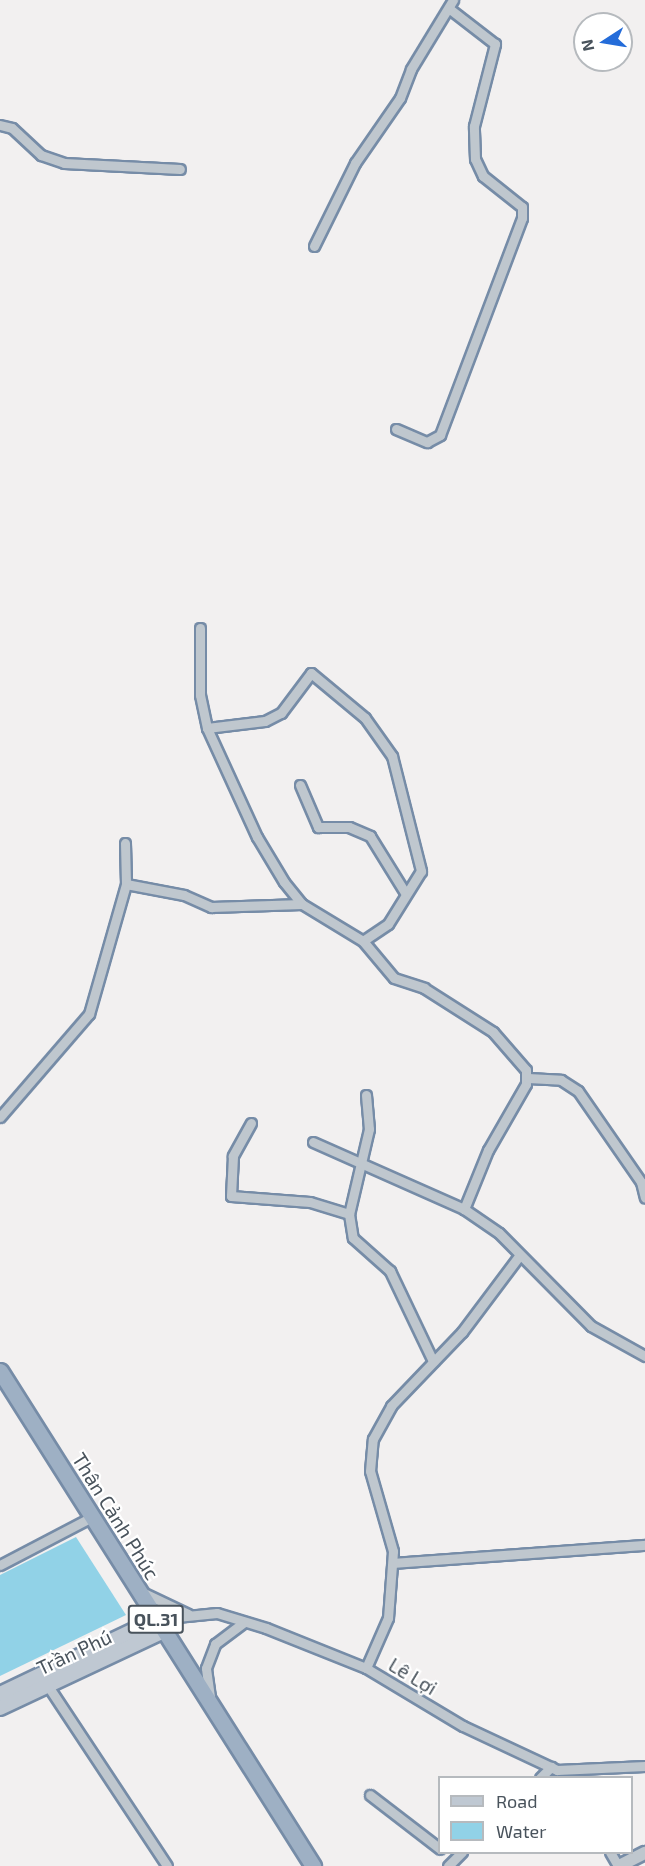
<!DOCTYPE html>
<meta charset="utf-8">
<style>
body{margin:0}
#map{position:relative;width:645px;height:1866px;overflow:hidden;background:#f2f0f0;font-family:"Exo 2",sans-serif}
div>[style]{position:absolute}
.water>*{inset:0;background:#91d2e7}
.roads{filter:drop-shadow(2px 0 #768ca7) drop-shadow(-2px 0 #768ca7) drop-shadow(0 2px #768ca7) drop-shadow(0 -2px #768ca7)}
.minor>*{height:9px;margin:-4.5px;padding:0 4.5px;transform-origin:4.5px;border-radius:4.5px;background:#bfc7ce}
.tertiary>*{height:12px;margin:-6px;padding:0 6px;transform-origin:6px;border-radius:6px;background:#bfc7ce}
.secondary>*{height:14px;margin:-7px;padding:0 7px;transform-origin:7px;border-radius:7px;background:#bfc8d2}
.trunk>*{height:15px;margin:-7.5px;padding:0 7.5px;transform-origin:7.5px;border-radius:7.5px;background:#9eb0c4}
span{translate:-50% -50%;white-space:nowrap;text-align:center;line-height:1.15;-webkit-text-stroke:4.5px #fff;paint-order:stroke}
.shield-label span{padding:2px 4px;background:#fff;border:2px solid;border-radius:4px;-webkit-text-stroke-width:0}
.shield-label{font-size:18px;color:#49535c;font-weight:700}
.street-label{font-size:20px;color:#49535c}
.legend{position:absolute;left:438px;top:1776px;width:195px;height:78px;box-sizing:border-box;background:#fff;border:2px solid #b6babe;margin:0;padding:8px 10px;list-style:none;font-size:18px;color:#49535c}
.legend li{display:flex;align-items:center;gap:12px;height:30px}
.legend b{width:30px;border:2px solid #b6babe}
.north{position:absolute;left:573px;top:12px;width:60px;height:60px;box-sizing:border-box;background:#fff;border:2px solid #b6babe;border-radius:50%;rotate:258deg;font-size:16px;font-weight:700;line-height:24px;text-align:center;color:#49535c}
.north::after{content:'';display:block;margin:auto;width:21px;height:27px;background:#246cd9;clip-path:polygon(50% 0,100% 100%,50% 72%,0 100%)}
</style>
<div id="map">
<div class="water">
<i style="clip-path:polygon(76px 1537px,126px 1615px,0 1676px,0 1575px)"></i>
</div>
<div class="roads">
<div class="minor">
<i style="left:0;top:125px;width:12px;rotate:14deg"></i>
<i style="left:12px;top:128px;width:40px;rotate:43deg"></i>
<i style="left:41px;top:155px;width:24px;rotate:19deg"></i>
<i style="left:64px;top:163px;width:116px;rotate:3deg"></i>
<i style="left:314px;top:246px;width:93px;rotate:-63.7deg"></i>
<i style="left:355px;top:163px;width:79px;rotate:-55.3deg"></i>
<i style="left:400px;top:98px;width:31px;rotate:-69deg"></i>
<i style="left:411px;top:69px;width:81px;rotate:-58.7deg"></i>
<i style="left:396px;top:429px;width:34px;rotate:23deg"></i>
<i style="left:427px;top:442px;width:15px;rotate:-28deg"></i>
<i style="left:440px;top:435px;width:232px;rotate:-69.3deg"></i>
<i style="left:522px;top:218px;width:11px;rotate:-90deg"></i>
<i style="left:522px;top:207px;width:50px;rotate:-141.5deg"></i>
<i style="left:483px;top:176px;width:19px;rotate:-115deg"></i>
<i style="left:475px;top:159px;width:33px;rotate:-92deg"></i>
<i style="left:474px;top:126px;width:85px;rotate:-75.6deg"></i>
<i style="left:495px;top:44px;width:56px;rotate:-142.3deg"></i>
<i style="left:200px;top:628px;width:67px;rotate:90deg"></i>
<i style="left:200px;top:695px;width:34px;rotate:78deg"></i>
<i style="left:207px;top:728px;width:120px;rotate:65.4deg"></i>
<i style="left:257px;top:837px;width:52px;rotate:59deg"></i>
<i style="left:284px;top:882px;width:28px;rotate:51deg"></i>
<i style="left:302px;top:904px;width:71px;rotate:31.2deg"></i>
<i style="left:363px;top:941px;width:48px;rotate:50deg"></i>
<i style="left:394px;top:978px;width:32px;rotate:18deg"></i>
<i style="left:424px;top:988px;width:82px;rotate:32.5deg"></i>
<i style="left:493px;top:1032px;width:50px;rotate:49deg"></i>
<i style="left:526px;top:1070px;width:14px;rotate:90deg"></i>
<i style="left:526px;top:1084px;width:76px;rotate:119.9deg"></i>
<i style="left:488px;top:1150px;width:64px;rotate:112.1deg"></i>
<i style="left:207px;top:728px;width:58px;rotate:-6.9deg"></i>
<i style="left:265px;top:721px;width:18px;rotate:-27deg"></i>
<i style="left:281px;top:713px;width:50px;rotate:-53.1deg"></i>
<i style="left:311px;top:673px;width:70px;rotate:39.8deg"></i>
<i style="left:365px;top:718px;width:47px;rotate:54.6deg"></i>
<i style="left:392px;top:756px;width:119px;rotate:75.8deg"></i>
<i style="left:421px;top:871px;width:62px;rotate:121.9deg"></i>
<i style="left:388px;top:924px;width:30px;rotate:146deg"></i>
<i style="left:300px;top:785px;width:46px;rotate:66.8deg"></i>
<i style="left:318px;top:827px;width:31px"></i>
<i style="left:349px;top:827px;width:23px;rotate:23deg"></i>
<i style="left:370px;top:836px;width:68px;rotate:58.2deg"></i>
<i style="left:126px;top:884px;width:59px;rotate:10.7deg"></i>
<i style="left:184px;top:895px;width:30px;rotate:24deg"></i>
<i style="left:211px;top:907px;width:91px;rotate:-1.9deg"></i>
<i style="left:528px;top:1078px;width:33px;rotate:3deg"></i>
<i style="left:561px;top:1080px;width:20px;rotate:33deg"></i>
<i style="left:578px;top:1091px;width:111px;rotate:55.3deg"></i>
<i style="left:641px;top:1182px;width:16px;rotate:76deg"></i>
<i style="left:366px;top:1095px;width:34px;rotate:85deg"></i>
<i style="left:369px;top:1129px;width:87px;rotate:103.2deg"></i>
<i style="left:349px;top:1214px;width:24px;rotate:81deg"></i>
<i style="left:353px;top:1238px;width:50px;rotate:41.7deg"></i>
<i style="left:390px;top:1271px;width:100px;rotate:64.5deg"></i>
<i style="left:0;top:1117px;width:136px;rotate:-49.2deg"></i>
<i style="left:89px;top:1014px;width:135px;rotate:-74.1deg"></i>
<i style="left:126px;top:884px;width:41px;rotate:-91.4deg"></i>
<i style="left:251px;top:1123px;width:38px;rotate:119deg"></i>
<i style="left:233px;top:1156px;width:40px;rotate:92.9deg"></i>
<i style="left:231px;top:1196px;width:79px;rotate:4.3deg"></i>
<i style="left:310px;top:1202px;width:41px;rotate:17.1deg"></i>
<i style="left:313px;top:1142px;width:165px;rotate:23.9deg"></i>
<i style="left:464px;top:1209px;width:42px;rotate:34.4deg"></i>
<i style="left:499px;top:1233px;width:131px;rotate:45.3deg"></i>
<i style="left:591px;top:1326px;width:62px;rotate:29.1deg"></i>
<i style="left:393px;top:1563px;width:253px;rotate:-4.1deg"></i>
<i style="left:0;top:1565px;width:104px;rotate:-27.6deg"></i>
<i style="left:144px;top:1593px;width:49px;rotate:25.5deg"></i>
<i style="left:157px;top:1619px;width:60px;rotate:-5.7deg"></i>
<i style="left:217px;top:1613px;width:51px;rotate:17deg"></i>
<i style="left:266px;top:1628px;width:108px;rotate:21.8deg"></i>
<i style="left:366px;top:1668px;width:113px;rotate:30.9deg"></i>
<i style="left:463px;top:1726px;width:104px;rotate:25.1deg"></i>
<i style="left:557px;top:1770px;width:88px;rotate:-2.6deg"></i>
<i style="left:366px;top:1668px;width:55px;rotate:-66.3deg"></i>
<i style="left:388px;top:1618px;width:67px;rotate:-85.7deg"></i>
<i style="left:393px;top:1551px;width:83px;rotate:-106deg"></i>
<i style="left:370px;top:1471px;width:32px;rotate:-85deg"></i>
<i style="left:373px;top:1439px;width:38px;rotate:-61deg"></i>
<i style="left:391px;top:1406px;width:103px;rotate:-46.2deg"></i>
<i style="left:462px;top:1332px;width:95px;rotate:-53.1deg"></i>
<i style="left:46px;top:1683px;width:219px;rotate:56.5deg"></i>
<i style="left:210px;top:1697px;width:29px;rotate:-98deg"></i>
<i style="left:206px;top:1668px;width:26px;rotate:-69deg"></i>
<i style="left:215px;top:1644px;width:36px;rotate:-37deg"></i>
<i style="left:540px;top:1778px;width:16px;rotate:-45deg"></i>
<i style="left:370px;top:1795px;width:88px;rotate:37.6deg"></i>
<i style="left:610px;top:1852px;width:16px;rotate:60deg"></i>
<i style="left:448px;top:1866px;width:20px;rotate:-45deg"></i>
</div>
<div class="tertiary">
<i style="left:619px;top:1866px;width:29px;rotate:-27deg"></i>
</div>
<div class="secondary">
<i style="left:0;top:1694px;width:174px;rotate:-25.5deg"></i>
<i style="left:0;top:1708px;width:181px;rotate:-25.2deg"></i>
</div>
<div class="trunk">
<i style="left:0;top:1371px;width:586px;rotate:57.69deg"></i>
</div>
</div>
<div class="shield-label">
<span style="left:156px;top:1619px">QL.31</span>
</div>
<div class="street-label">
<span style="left:116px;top:1516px;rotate:58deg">Thân Cảnh Phúc</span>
<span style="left:74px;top:1652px;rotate:-25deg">Trần Phú</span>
<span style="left:413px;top:1676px;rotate:31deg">Lê Lợi</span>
</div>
<ul class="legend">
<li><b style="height:8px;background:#bfc8d2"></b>Road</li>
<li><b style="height:16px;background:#91d2e7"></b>Water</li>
</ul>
<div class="north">N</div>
</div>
